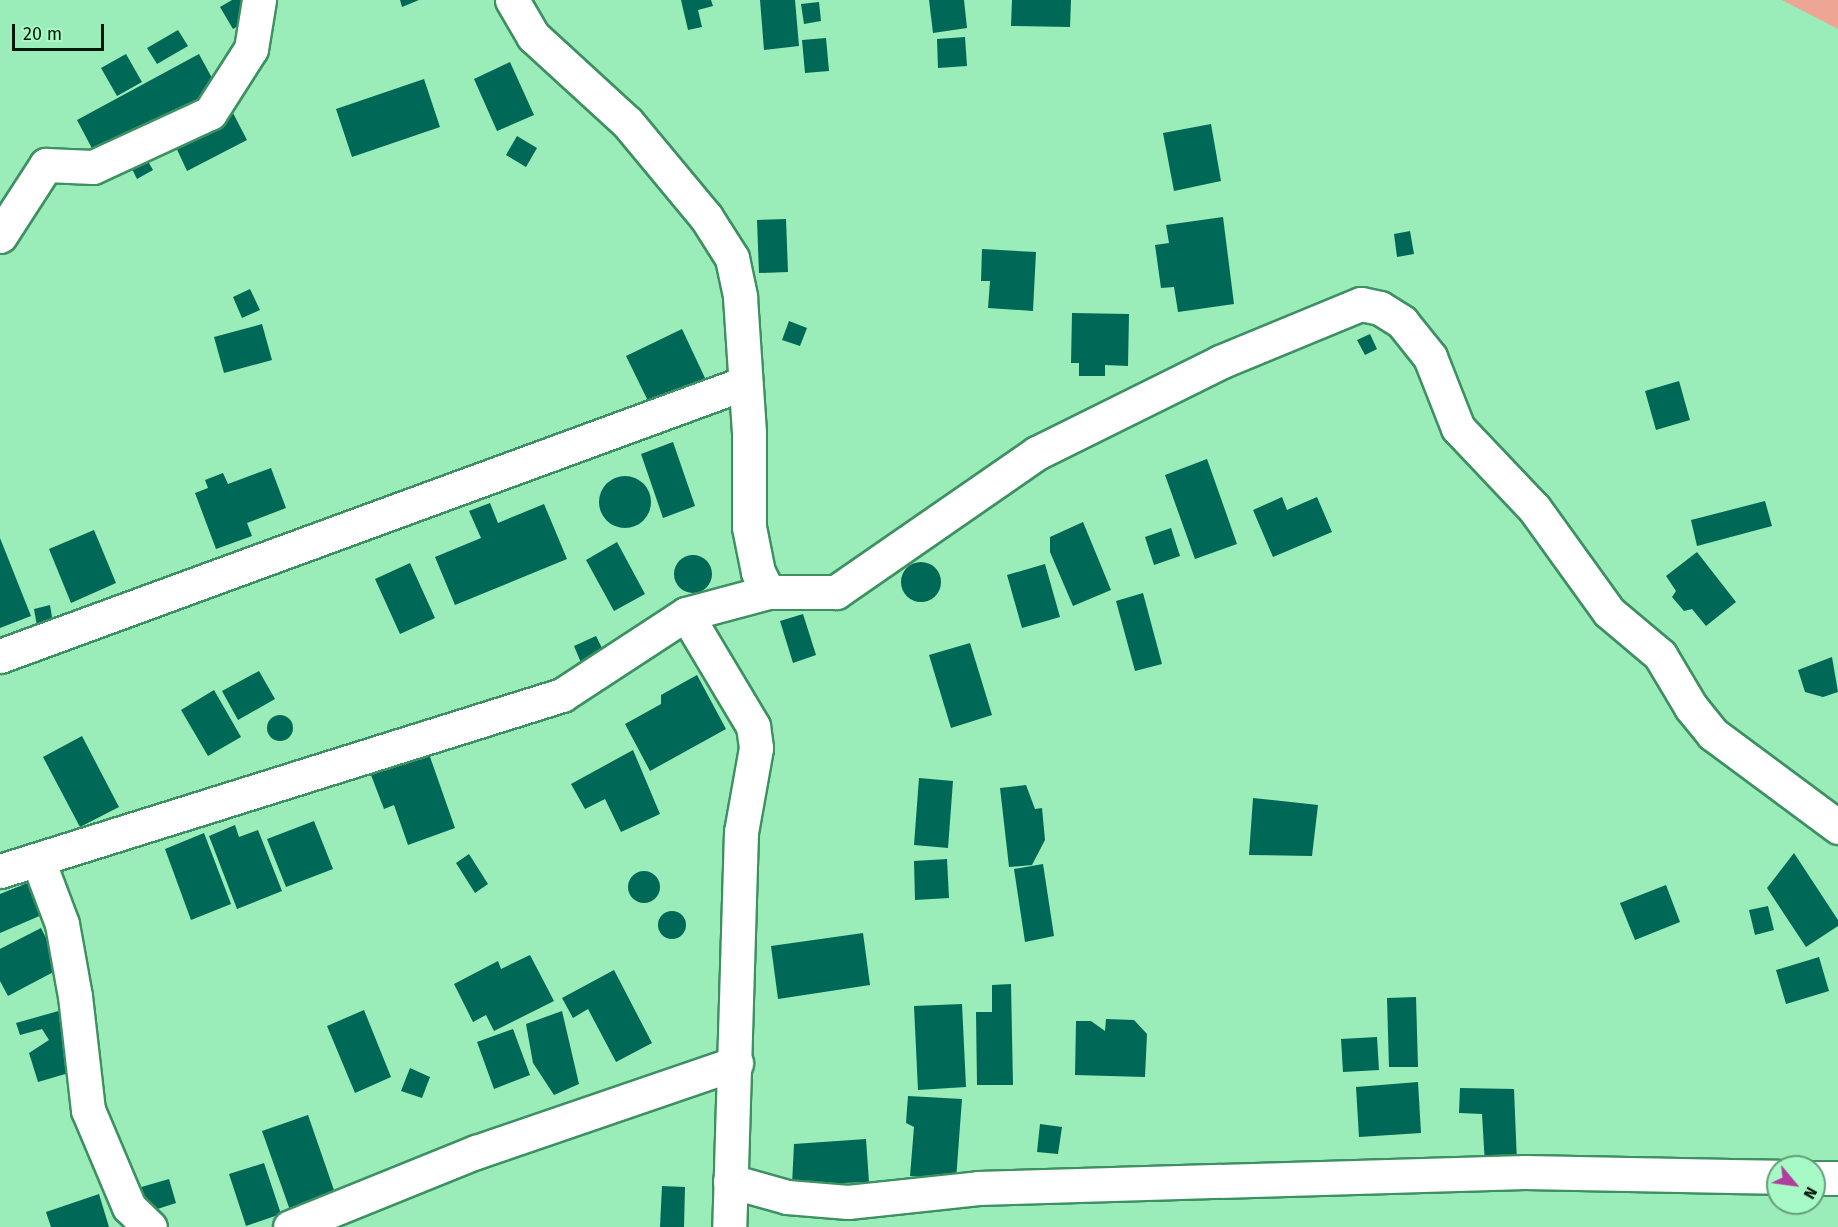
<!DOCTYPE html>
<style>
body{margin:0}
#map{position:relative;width:1838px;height:1227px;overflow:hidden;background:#9aecb9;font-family:"Fira Sans",sans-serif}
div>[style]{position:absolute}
.green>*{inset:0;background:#eda693}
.building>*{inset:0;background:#006856}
.round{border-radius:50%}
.roads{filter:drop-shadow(2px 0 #3d9061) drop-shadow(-2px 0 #3d9061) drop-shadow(0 2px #3d9061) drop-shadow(0 -2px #3d9061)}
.minor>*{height:33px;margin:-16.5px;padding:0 16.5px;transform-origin:16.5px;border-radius:16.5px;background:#fff}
span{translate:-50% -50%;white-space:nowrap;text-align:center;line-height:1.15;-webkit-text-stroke:6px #a7fac6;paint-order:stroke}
.north{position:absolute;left:1766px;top:1155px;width:60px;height:60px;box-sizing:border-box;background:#a7fac6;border:2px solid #649f7a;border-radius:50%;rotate:119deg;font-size:16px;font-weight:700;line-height:24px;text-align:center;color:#001608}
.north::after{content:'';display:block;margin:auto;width:21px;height:27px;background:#b03f9b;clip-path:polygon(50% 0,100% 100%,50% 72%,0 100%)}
.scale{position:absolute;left:12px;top:24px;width:92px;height:27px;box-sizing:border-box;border:3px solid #001608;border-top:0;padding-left:8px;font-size:18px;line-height:21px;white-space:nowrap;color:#001608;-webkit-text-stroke:4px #a7fac6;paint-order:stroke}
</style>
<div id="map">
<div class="green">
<i style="clip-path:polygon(1782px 0,1838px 0,1838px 29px)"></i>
</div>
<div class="building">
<i style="clip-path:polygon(232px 0,248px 0,257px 15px,233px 29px,220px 7px)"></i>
<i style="clip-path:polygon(400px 0,419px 0,402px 7px)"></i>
<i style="clip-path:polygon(681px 0,711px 0,713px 6px,698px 10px,702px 27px,688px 30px)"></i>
<i style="clip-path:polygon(760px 0,795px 0,799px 46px,764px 50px)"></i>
<i style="clip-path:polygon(929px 0,964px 0,967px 28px,933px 33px)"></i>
<i style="clip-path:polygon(1012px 0,1071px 0,1070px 27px,1011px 26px)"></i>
<i style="clip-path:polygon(819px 2px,821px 21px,804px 24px,801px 4px)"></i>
<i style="clip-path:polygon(178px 30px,188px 46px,157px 64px,147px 48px)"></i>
<i style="clip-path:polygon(965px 37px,967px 66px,938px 68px,937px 39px)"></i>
<i style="clip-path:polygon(826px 38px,829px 71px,805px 73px,802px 40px)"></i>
<i style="clip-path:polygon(126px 54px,142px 82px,117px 96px,101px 68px)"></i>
<i style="clip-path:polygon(199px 54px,218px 89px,96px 156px,77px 120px)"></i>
<i style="clip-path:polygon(510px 62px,534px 115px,497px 131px,474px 79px)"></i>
<i style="clip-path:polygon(424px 79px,440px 127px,352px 157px,336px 109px)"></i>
<i style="clip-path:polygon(233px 113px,247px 140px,187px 171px,174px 143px)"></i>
<i style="clip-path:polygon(1211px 124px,1221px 181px,1174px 191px,1163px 133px)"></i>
<i style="clip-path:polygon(517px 136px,537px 148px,526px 167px,506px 155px)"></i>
<i style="clip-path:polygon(145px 156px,153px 170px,137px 179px,130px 165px)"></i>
<i style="clip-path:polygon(1223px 217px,1234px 304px,1178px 312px,1174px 287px,1161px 288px,1155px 245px,1169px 243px,1166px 225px)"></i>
<i style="clip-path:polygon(786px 219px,788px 272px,759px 273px,757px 220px)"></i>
<i style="clip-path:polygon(1410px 231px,1414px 254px,1397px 257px,1394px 234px)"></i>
<i style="clip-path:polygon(982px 249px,1036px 252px,1033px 311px,988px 308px,990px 281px,981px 281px)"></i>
<i style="clip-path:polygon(250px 289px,260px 310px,242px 318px,233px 297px)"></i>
<i style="clip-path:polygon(1072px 313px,1129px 314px,1128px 366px,1105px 365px,1105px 376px,1079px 376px,1079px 363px,1071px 363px)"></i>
<i style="clip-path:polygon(789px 321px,807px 328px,800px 346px,782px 340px)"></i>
<i style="clip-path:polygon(262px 324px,272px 360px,224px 373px,214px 337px)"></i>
<i style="clip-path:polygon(682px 329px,705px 378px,650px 405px,626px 356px)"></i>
<i style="clip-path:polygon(1370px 334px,1377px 349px,1365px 355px,1357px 340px)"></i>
<i style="clip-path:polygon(1679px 381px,1690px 420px,1656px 430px,1645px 391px)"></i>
<i style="clip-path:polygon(673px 442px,695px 506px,663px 518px,641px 454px)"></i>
<i style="clip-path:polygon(1207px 459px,1237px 544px,1195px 559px,1165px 475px)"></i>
<i style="clip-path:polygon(271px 468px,286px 508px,247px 523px,252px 536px,216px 549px,195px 493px,208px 488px,205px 480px,223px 473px,228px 484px)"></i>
<i class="round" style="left:599px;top:476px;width:52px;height:52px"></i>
<i style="clip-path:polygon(1282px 497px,1287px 510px,1317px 497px,1332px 532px,1273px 557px,1253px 510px)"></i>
<i style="clip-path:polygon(1765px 501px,1772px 526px,1697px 546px,1691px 520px)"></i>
<i style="clip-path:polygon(490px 503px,498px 523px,544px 504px,567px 559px,455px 605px,435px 557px,481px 538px,469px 511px)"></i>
<i style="clip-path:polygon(1083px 522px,1111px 590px,1073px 606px,1050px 552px,1050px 537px)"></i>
<i style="clip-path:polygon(1171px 528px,1180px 556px,1154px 565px,1145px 537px)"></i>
<i style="clip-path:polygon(94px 530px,116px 583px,71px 603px,49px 549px)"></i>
<i style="clip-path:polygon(0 538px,31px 616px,0 628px)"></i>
<i style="clip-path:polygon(617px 542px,645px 594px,614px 611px,586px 560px)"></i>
<i style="clip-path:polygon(1697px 552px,1736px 602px,1706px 626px,1692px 609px,1684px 611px,1672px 597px,1676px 591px,1666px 576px)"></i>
<i class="round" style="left:674px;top:555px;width:38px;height:38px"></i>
<i class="round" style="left:901px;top:562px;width:40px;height:40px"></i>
<i style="clip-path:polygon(410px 563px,435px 618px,400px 634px,375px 579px)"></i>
<i style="clip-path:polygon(1045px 564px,1060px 617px,1022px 628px,1007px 575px)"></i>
<i style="clip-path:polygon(1143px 593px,1162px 664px,1135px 671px,1116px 601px)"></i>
<i style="clip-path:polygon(50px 605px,53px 623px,37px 626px,34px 609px)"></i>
<i style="clip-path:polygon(803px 614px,816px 655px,793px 663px,780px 621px)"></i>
<i style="clip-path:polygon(596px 636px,605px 654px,582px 665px,574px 646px)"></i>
<i style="clip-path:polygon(970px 643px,992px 715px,951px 728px,929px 655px)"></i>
<i style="clip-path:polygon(1832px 657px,1838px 692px,1823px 697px,1805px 692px,1798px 670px)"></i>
<i style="clip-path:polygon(259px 671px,275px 699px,238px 720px,222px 691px)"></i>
<i style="clip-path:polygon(697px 675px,726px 729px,650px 771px,625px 724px,661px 704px,661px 695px)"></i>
<i style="clip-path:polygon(214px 690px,241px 737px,208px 756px,181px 710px)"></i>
<i class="round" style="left:267px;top:715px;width:26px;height:26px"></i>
<i style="clip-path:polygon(82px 736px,119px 807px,80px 827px,43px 757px)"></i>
<i style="clip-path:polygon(633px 750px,660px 814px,621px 832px,605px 799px,585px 809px,571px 784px)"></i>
<i style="clip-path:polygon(429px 754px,455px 828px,408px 845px,394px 805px,384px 809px,371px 775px)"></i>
<i style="clip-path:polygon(919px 778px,953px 781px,948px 848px,914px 845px)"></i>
<i style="clip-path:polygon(1026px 785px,1035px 809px,1042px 808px,1045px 840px,1032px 865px,1009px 867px,1000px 788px)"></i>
<i style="clip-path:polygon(1253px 798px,1318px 805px,1312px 856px,1249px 855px)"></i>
<i style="clip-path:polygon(314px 821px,333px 869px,286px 887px,267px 839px)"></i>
<i style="clip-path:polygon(235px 825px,239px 837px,258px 830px,282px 891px,237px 909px,209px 836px)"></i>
<i style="clip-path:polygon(204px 833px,231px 904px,191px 920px,165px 849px)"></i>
<i style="clip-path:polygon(1794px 853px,1838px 920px,1838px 926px,1806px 947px,1767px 888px)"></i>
<i style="clip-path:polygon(469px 854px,488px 884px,475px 893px,456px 863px)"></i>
<i style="clip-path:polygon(947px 859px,949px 898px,915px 900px,914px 861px)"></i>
<i style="clip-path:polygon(1043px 864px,1054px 936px,1025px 942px,1014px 869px)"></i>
<i class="round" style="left:628px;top:871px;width:32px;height:32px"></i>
<i style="clip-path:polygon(30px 882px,44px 914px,0 933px,0 894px)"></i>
<i style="clip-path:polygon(1666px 885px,1680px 922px,1635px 940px,1620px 903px)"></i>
<i style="clip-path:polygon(1768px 906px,1774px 930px,1755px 935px,1749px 910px)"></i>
<i class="round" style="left:658px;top:911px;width:28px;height:28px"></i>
<i style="clip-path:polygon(41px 928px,61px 968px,8px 996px,0 981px,0 949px)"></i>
<i style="clip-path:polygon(863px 933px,870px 985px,778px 999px,771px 946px)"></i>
<i style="clip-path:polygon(530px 955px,554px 1001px,494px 1031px,486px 1015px,473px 1022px,454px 984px,498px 961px,501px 969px)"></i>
<i style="clip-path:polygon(1819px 957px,1829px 991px,1786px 1004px,1776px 970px)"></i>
<i style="clip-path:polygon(614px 970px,652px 1043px,616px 1062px,588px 1009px,573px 1018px,562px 998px)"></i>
<i style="clip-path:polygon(1011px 984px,1013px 1085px,977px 1085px,976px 1012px,992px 1012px,992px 985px)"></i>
<i style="clip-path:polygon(1416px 997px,1418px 1067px,1389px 1067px,1387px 998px)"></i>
<i style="clip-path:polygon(962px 1004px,966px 1087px,918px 1090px,914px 1006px)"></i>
<i style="clip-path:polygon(62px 1010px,79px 1070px,38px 1082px,29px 1053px,49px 1040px,42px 1029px,20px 1035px,16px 1023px)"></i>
<i style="clip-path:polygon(364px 1010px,391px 1077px,355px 1093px,327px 1026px)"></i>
<i style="clip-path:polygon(562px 1011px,579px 1084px,554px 1095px,533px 1063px,526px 1024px)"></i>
<i style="clip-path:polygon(1106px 1019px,1134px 1020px,1147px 1034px,1145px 1077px,1075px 1075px,1076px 1021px,1091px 1021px,1105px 1031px)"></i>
<i style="clip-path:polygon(513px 1029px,530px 1075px,494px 1089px,477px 1042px)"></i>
<i style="clip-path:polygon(1377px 1037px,1379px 1070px,1343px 1072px,1341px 1039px)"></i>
<i style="clip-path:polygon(410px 1068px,430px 1077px,422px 1098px,401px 1091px)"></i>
<i style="clip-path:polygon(1418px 1082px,1421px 1133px,1359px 1137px,1356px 1087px)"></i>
<i style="clip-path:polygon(1460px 1088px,1514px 1089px,1517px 1163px,1485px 1165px,1482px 1114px,1459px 1113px)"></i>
<i style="clip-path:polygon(908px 1096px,962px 1099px,956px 1180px,910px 1176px,914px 1127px,906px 1123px)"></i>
<i style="clip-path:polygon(308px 1115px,336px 1196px,291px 1213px,262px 1131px)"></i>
<i style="clip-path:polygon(1040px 1124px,1062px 1127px,1058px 1154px,1037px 1152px)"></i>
<i style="clip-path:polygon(866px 1139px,869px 1182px,792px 1185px,794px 1144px)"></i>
<i style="clip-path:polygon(264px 1163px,281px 1214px,246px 1226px,229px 1174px)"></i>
<i style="clip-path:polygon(169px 1179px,176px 1203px,145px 1213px,138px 1188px)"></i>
<i style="clip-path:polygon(662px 1186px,685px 1187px,684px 1227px,660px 1227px)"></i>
<i style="clip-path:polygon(99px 1194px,109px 1227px,51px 1227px,46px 1212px)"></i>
</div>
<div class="roads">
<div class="minor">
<i style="left:512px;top:0;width:42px;rotate:59.7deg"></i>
<i style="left:533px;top:36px;width:127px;rotate:42.5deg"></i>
<i style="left:627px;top:122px;width:124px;rotate:50.3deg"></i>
<i style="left:706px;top:217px;width:49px;rotate:57.6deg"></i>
<i style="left:732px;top:258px;width:40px;rotate:78deg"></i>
<i style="left:740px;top:297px;width:136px;rotate:86.2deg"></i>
<i style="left:749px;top:433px;width:94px;rotate:90deg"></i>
<i style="left:749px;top:527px;width:46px;rotate:78.7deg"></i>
<i style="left:758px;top:572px;width:22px;rotate:63deg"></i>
<i style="left:0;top:236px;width:85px;rotate:-57.1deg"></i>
<i style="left:46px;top:165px;width:47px;rotate:2.4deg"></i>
<i style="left:93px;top:167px;width:129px;rotate:-24.8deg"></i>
<i style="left:210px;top:113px;width:76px;rotate:-57.4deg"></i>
<i style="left:251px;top:49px;width:50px;rotate:-80.7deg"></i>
<i style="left:686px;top:614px;width:131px;rotate:59.1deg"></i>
<i style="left:753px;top:726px;width:22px;rotate:82deg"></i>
<i style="left:756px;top:748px;width:85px;rotate:100.1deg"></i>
<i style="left:741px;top:832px;width:395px;rotate:91.7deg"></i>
<i style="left:0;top:656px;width:793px;rotate:-20.13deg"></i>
<i style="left:38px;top:860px;width:68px;rotate:69.4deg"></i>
<i style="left:62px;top:924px;width:73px;rotate:79.8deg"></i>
<i style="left:75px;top:996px;width:115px;rotate:83.5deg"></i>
<i style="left:88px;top:1110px;width:105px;rotate:67.1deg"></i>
<i style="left:129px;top:1207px;width:29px;rotate:44deg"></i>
<i style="left:0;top:871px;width:589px;rotate:-17.39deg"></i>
<i style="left:562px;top:695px;width:148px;rotate:-33.2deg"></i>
<i style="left:686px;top:614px;width:85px;rotate:-15deg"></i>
<i style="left:768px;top:592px;width:68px"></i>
<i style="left:836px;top:592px;width:244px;rotate:-34.7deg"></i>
<i style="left:1037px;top:453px;width:204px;rotate:-26.4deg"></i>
<i style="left:1220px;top:362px;width:152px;rotate:-22.4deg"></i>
<i style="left:1361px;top:304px;width:19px;rotate:12deg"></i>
<i style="left:1380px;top:308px;width:26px;rotate:32deg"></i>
<i style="left:1402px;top:322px;width:45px;rotate:51.3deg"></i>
<i style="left:1430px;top:357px;width:76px;rotate:68.5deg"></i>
<i style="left:1458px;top:428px;width:110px;rotate:46.5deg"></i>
<i style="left:1534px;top:508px;width:128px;rotate:54.2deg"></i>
<i style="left:1609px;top:612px;width:67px;rotate:40.1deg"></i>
<i style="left:1660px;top:655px;width:61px;rotate:59.2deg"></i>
<i style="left:1691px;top:707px;width:35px;rotate:51deg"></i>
<i style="left:1713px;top:734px;width:156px;rotate:36.6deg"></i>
<i style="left:1814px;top:1178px;width:24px"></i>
<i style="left:730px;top:1181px;width:59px;rotate:15.7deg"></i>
<i style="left:787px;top:1197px;width:61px;rotate:4.7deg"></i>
<i style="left:848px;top:1202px;width:131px;rotate:-6.1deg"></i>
<i style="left:978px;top:1188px;width:547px;rotate:-1.68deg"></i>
<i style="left:1525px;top:1172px;width:253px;rotate:1.1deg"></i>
<i style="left:290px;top:1227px;width:201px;rotate:-22deg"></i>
<i style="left:476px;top:1152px;width:275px;rotate:-18.9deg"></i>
</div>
</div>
<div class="north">N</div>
<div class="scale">20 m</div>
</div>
